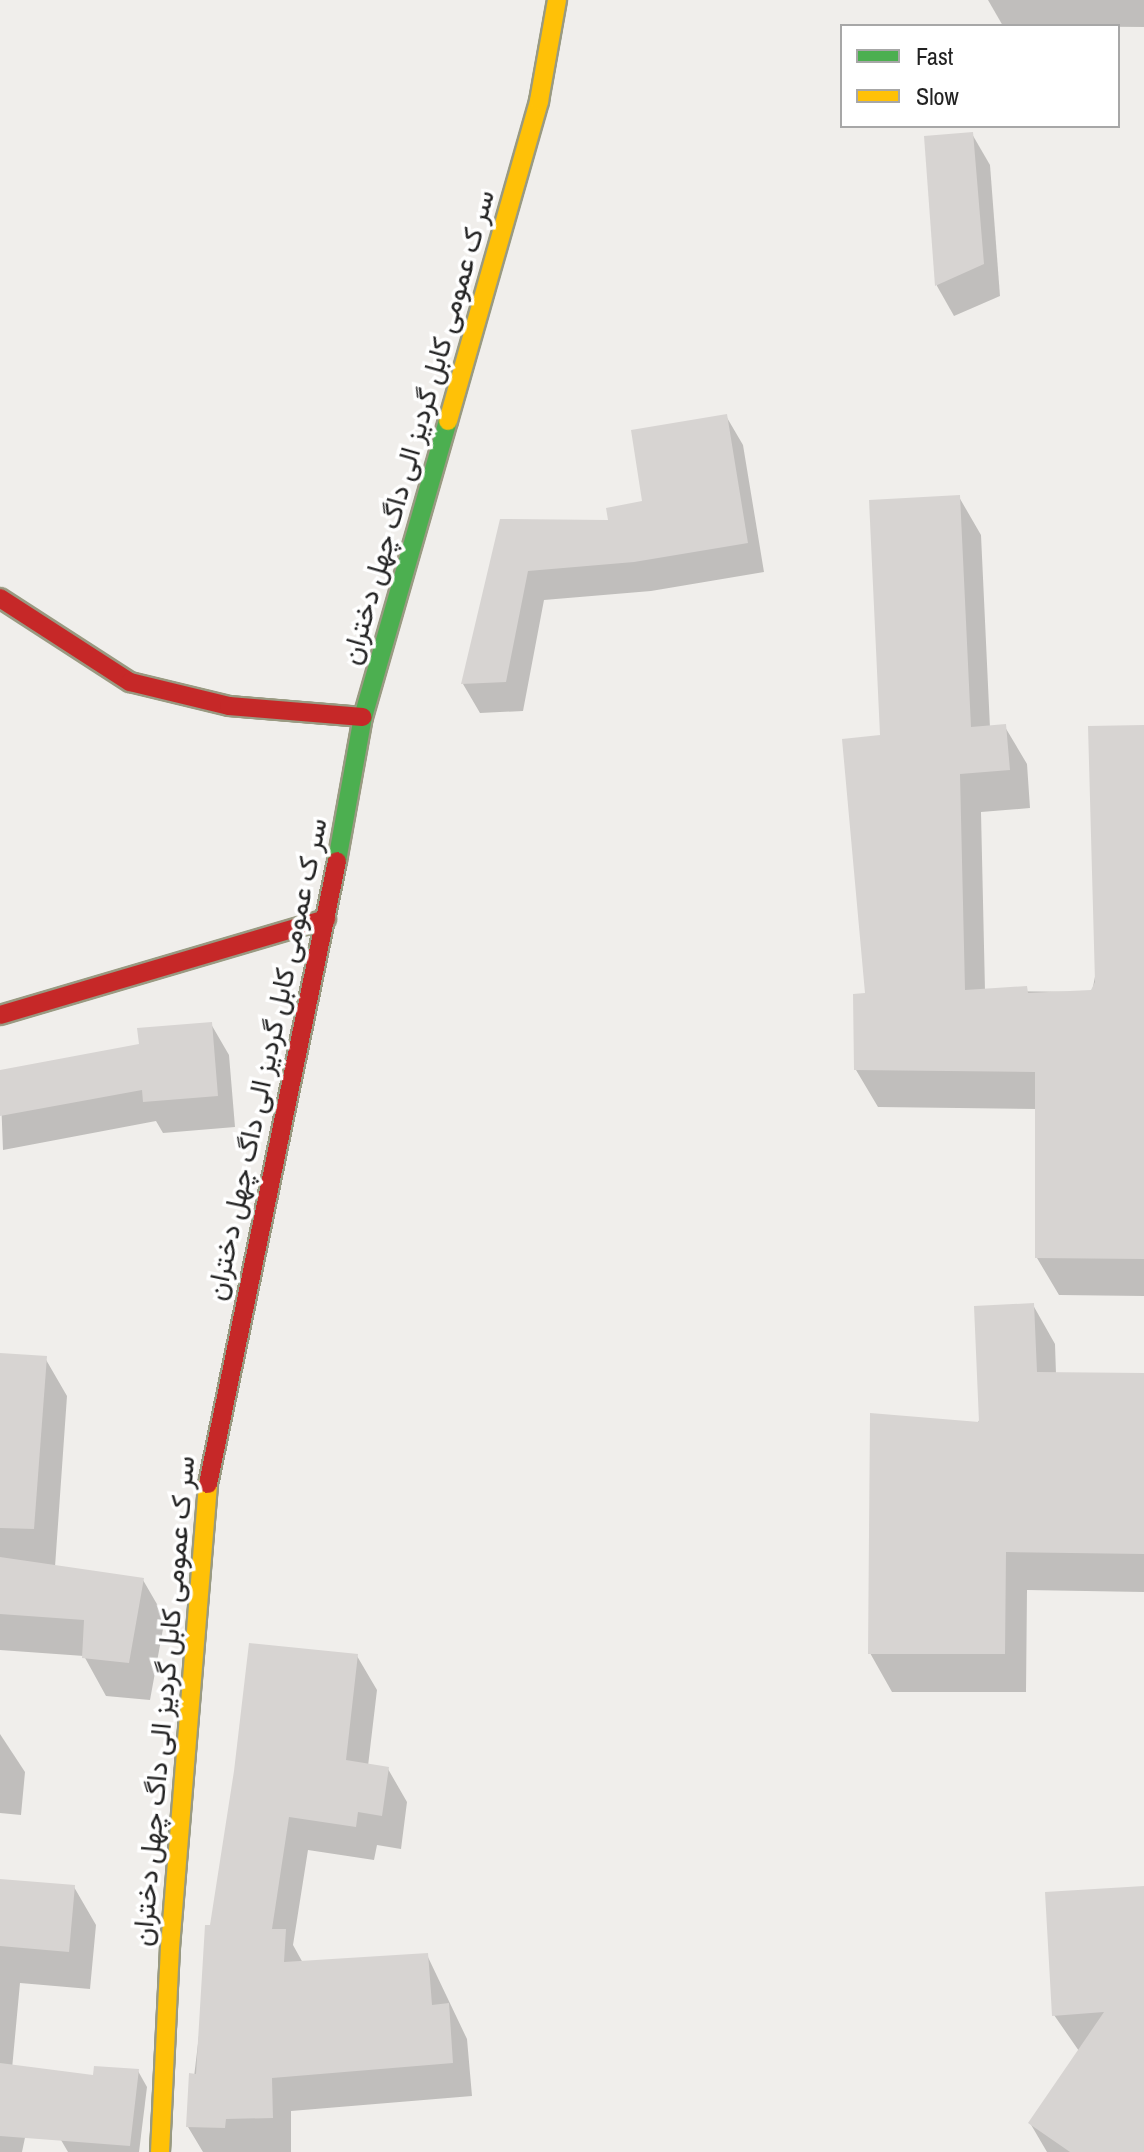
<!DOCTYPE html>
<meta charset="utf-8">
<style>
body{margin:0}
#map{position:relative;width:1144px;height:2152px;overflow:hidden;background:#f0eeeb;font-family:"Archivo Narrow",Vazirmatn,sans-serif}
div>[style]{position:absolute}
.shadow>*{inset:0;background:#0003}
.building>*{inset:0;background:#d7d4d2}
.roads{filter:drop-shadow(2px 0 #999a82) drop-shadow(-2px 0 #999a82) drop-shadow(0 2px #999a82) drop-shadow(0 -2px #999a82)}
.fast>*{height:18px;margin:-9px;padding:0 9px;transform-origin:9px;border-radius:9px;background:#4caf50}
.slow>*{height:18px;margin:-9px;padding:0 9px;transform-origin:9px;border-radius:9px;background:#ffc107}
.jam>*{height:18px;margin:-9px;padding:0 9px;transform-origin:9px;border-radius:9px;background:#c62828}
span{translate:-50% -50%;white-space:nowrap;text-align:center;line-height:1.15;-webkit-text-stroke:7px #fff;paint-order:stroke}
.street-label{font-size:28px;color:#222}
.legend{position:absolute;left:840px;top:24px;width:280px;height:104px;box-sizing:border-box;background:#fff;border:2px solid #a7a7a7;margin:0;padding:10px 14px;list-style:none;font-size:24px;color:#222}
.legend li{display:flex;align-items:center;gap:16px;height:40px}
.legend b{width:40px;border:2px solid #a7a7a7}
</style>
<div id="map">
<div class="shadow">
<i style="clip-path:polygon(988px 0,1144px 0,1144px 27px,1003px 26px)"></i>
<i style="clip-path:polygon(972px 134px,990px 165px,1000px 296px,954px 316px,937px 286px,926px 137px)"></i>
<i style="clip-path:polygon(726px 416px,743px 445px,764px 572px,651px 591px,544px 600px,523px 711px,480px 713px,463px 684px,501px 521px,611px 522px,645px 503px)"></i>
<i style="clip-path:polygon(959px 497px,981px 535px,990px 728px,1005px 727px,1027px 764px,1030px 808px,981px 812px,985px 991px,1092px 992px,1144px 727px,1144px 1296px,1059px 1295px,1037px 1258px,1037px 1109px,878px 1107px,856px 1070px,867px 995px,882px 737px)"></i>
<i style="clip-path:polygon(211px 1024px,229px 1055px,235px 1127px,163px 1133px,156px 1121px,3px 1150px,0 1072px,141px 1046px)"></i>
<i style="clip-path:polygon(1033px 1305px,1055px 1344px,1056px 1374px,1144px 1375px,1144px 1592px,1027px 1590px,1026px 1692px,892px 1692px,870px 1653px)"></i>
<i style="clip-path:polygon(0 1355px,45px 1358px,67px 1396px,55px 1567px,143px 1580px,165px 1618px,150px 1700px,106px 1696px,84px 1656px,0 1650px)"></i>
<i style="clip-path:polygon(357px 1656px,377px 1690px,368px 1766px,388px 1769px,407px 1802px,401px 1849px,377px 1845px,374px 1860px,308px 1850px,293px 1945px,303px 1963px,427px 1955px,467px 2039px,472px 2096px,291px 2111px,291px 2152px,203px 2152px,188px 2127px,212px 1927px)"></i>
<i style="clip-path:polygon(0 1734px,25px 1772px,21px 1815px,0 1813px)"></i>
<i style="clip-path:polygon(0 1881px,74px 1887px,96px 1925px,90px 1989px,20px 1983px,12px 2069px,32px 2104px,22px 2152px,0 2152px)"></i>
<i style="clip-path:polygon(1144px 1888px,1144px 2152px,1047px 2152px,1030px 2123px,1079px 2051px,1054px 2015px)"></i>
<i style="clip-path:polygon(138px 2071px,147px 2087px,139px 2152px,68px 2152px,61px 2140px,95px 2077px)"></i>
</div>
<div class="building">
<i style="clip-path:polygon(973px 132px,984px 264px,935px 286px,924px 136px)"></i>
<i style="clip-path:polygon(727px 414px,748px 543px,634px 562px,528px 571px,506px 682px,461px 684px,500px 519px,608px 520px,606px 508px,642px 501px,631px 430px)"></i>
<i style="clip-path:polygon(960px 495px,971px 727px,1006px 724px,1010px 770px,960px 774px,965px 990px,1027px 986px,1028px 993px,1091px 990px,1095px 982px,1088px 726px,1144px 725px,1144px 1259px,1035px 1258px,1035px 1072px,854px 1070px,853px 994px,865px 993px,842px 739px,880px 735px,869px 500px)"></i>
<i style="clip-path:polygon(212px 1022px,218px 1096px,143px 1102px,142px 1090px,0 1116px,0 1070px,139px 1044px,137px 1028px)"></i>
<i style="clip-path:polygon(1034px 1303px,1037px 1372px,1144px 1373px,1144px 1554px,1006px 1552px,1005px 1654px,868px 1654px,870px 1413px,979px 1422px,974px 1306px)"></i>
<i style="clip-path:polygon(0 1353px,47px 1356px,34px 1529px,0 1528px)"></i>
<i style="clip-path:polygon(0 1557px,144px 1578px,129px 1663px,82px 1658px,84px 1620px,0 1614px)"></i>
<i style="clip-path:polygon(249px 1643px,358px 1654px,346px 1760px,389px 1767px,382px 1816px,358px 1812px,356px 1827px,289px 1817px,272px 1929px,286px 1929px,284px 1962px,428px 1953px,432px 2005px,449px 2003px,453px 2063px,272px 2078px,273px 2118px,226px 2119px,225px 2128px,186px 2127px,189px 2073px,196px 2074px,205px 1925px,210px 1925px,234px 1771px)"></i>
<i style="clip-path:polygon(0 1879px,75px 1885px,69px 1952px,0 1946px)"></i>
<i style="clip-path:polygon(1144px 1886px,1144px 2152px,1070px 2152px,1028px 2123px,1104px 2012px,1052px 2016px,1045px 1892px)"></i>
<i style="clip-path:polygon(0 2063px,93px 2075px,94px 2066px,139px 2069px,130px 2146px,0 2136px)"></i>
</div>
<div class="roads">
<div class="fast">
<i style="left:337px;top:861px;width:146px;rotate:-79.8deg"></i>
<i style="left:363px;top:717px;width:308px;rotate:-74deg"></i>
</div>
<div class="slow">
<i style="left:448px;top:421px;width:333px;rotate:-74.1deg"></i>
<i style="left:539px;top:101px;width:103px;rotate:-79.9deg"></i>
<i style="left:160px;top:2152px;width:205px;rotate:-87.2deg"></i>
<i style="left:170px;top:1947px;width:465px;rotate:-85.3deg"></i>
</div>
<div class="jam">
<i style="left:0;top:598px;width:155px;rotate:32.9deg"></i>
<i style="left:130px;top:682px;width:102px;rotate:13.6deg"></i>
<i style="left:229px;top:706px;width:134px;rotate:4.7deg"></i>
<i style="left:0;top:1015px;width:340px;rotate:-16.4deg"></i>
<i style="left:208px;top:1484px;width:636px;rotate:-78.3deg"></i>
</div>
</div>
<div class="street-label">
<span style="left:417px;top:427px;rotate:-74deg">سر ک عمومی کابل گردیز الی داگ چهل دختران</span>
<span style="left:266px;top:1059px;rotate:-78deg">سر ک عمومی کابل گردیز الی داگ چهل دختران</span>
<span style="left:163px;top:1701px;rotate:-85deg">سر ک عمومی کابل گردیز الی داگ چهل دختران</span>
</div>
<ul class="legend">
<li><b style="height:10px;background:#4caf50"></b>Fast</li>
<li><b style="height:10px;background:#ffc107"></b>Slow</li>
</ul>
</div>
